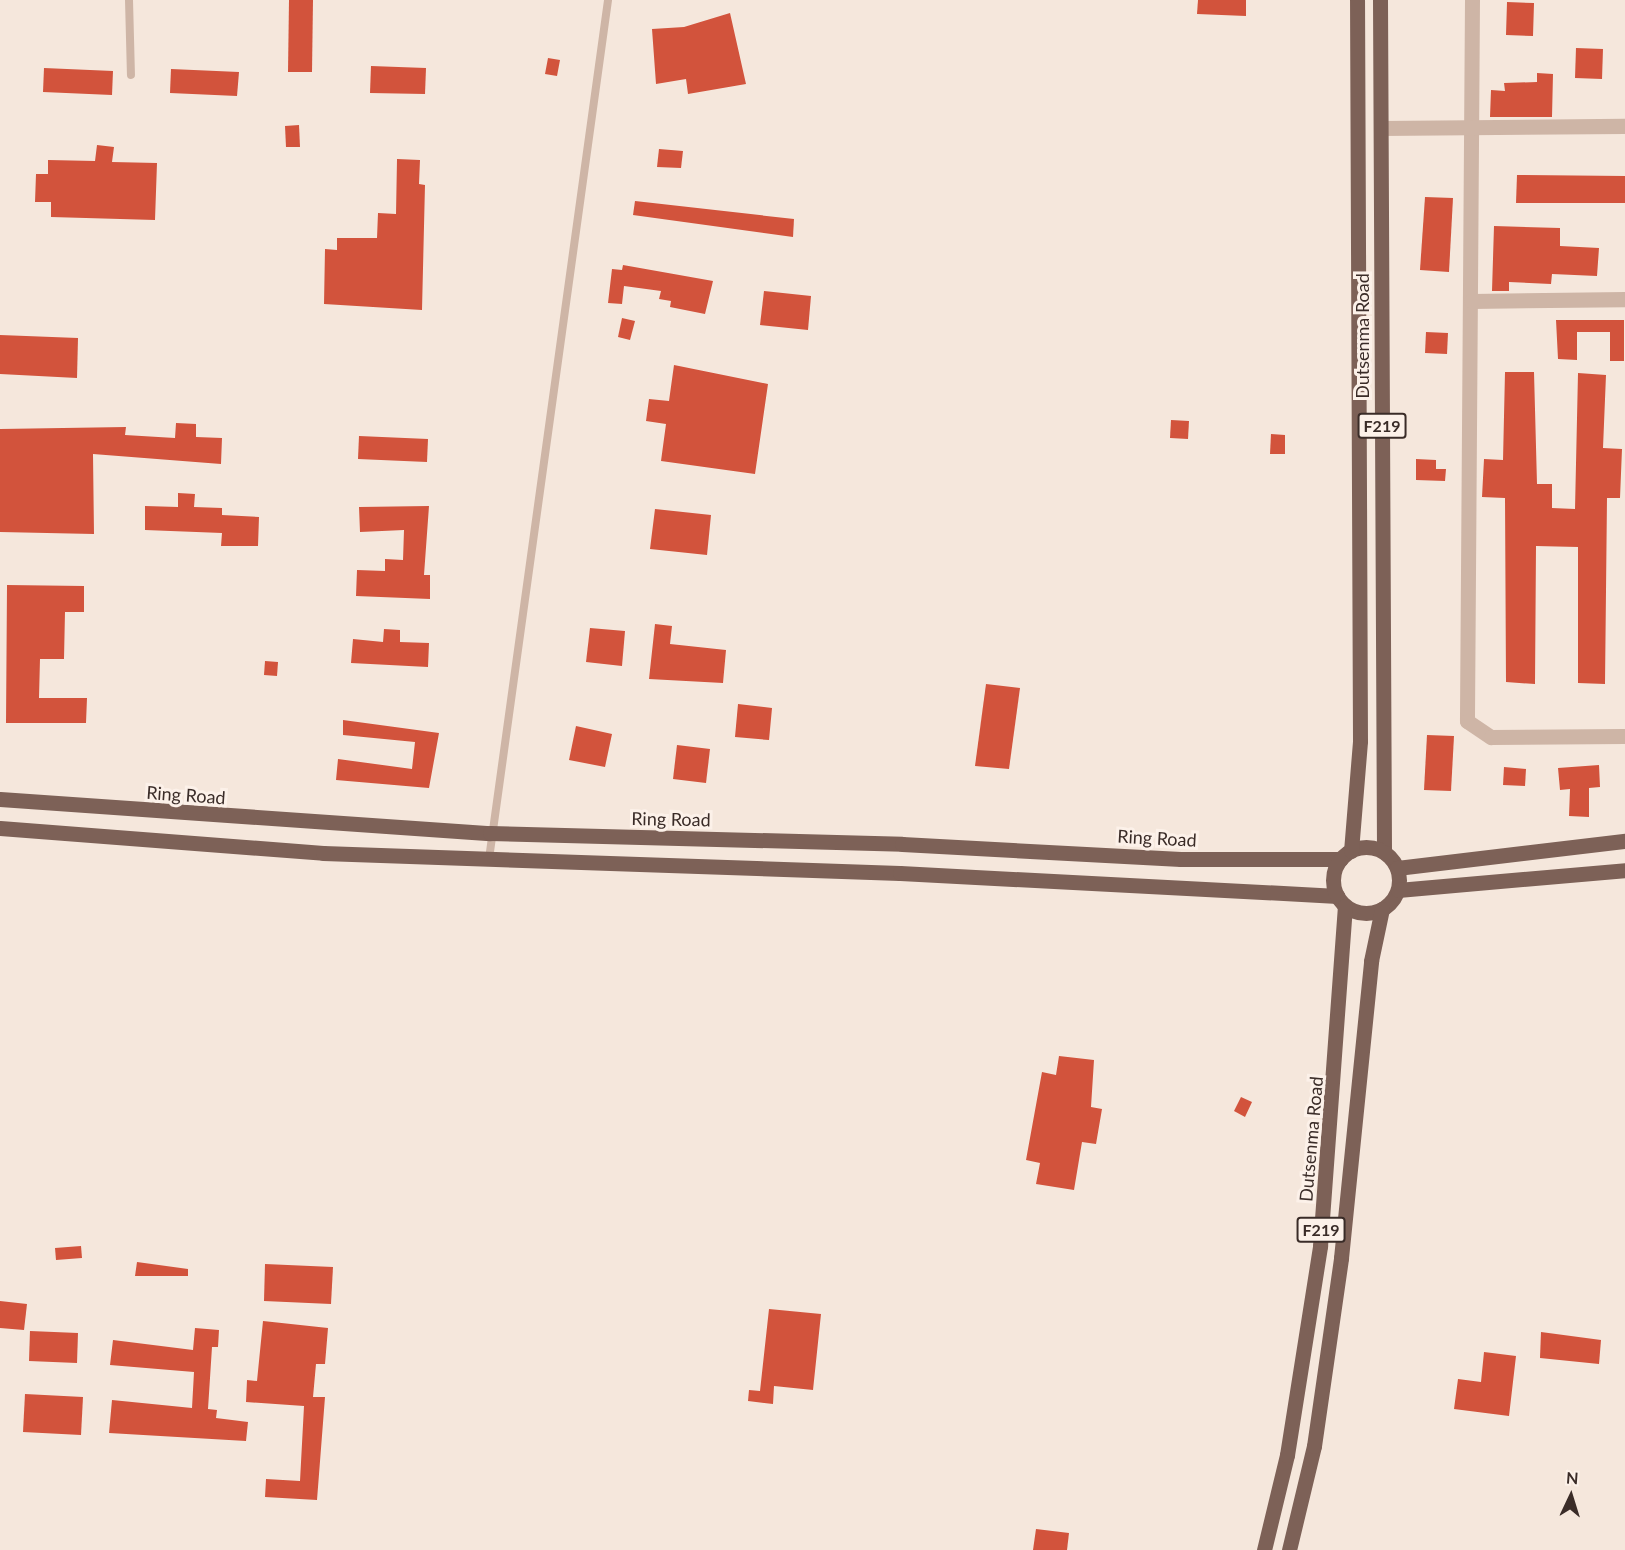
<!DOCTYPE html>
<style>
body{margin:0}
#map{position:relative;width:1625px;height:1550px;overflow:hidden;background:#f5e7dc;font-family:Lato,sans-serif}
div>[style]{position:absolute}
.building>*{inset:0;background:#d2533c}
.service>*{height:8px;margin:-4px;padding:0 4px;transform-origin:4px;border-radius:4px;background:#ceb5a6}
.minor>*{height:15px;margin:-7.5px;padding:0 7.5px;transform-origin:7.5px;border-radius:7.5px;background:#ceb5a6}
.primary>*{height:15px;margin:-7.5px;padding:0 7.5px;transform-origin:7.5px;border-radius:7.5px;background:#7d6157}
.primary>.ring{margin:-7.5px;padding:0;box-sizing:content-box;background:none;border:15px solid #7d6157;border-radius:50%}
span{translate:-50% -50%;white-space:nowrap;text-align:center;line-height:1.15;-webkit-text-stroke:6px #fcf1e9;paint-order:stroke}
.shield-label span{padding:2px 4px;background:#fcf1e9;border:2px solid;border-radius:4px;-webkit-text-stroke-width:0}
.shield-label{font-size:16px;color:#3a2c28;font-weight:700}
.street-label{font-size:18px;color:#3a2c28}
.north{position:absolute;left:1541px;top:1466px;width:60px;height:60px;-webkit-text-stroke:4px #fcf1e9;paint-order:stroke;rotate:4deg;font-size:16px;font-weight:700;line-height:24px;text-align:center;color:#3a2c28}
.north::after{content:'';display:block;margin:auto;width:21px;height:27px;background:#3a2c28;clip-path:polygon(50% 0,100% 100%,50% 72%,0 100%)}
</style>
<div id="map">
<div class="building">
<i style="clip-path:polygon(289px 0,313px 0,312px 72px,288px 72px)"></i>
<i style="clip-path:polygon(1198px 0,1246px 0,1246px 16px,1197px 14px)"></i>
<i style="clip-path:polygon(1507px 2px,1534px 3px,1533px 36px,1506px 35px)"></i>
<i style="clip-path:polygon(730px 13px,746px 84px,688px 94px,686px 79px,656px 84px,652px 29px,684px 27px)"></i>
<i style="clip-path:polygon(1576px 48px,1603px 49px,1602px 79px,1575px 78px)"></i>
<i style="clip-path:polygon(548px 58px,560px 60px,557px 76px,545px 74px)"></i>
<i style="clip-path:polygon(371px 66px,426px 68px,425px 94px,370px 93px)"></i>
<i style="clip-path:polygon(44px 68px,113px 71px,112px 95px,43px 92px)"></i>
<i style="clip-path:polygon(171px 69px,239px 72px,237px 96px,170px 93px)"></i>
<i style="clip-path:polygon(1537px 73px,1553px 74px,1552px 117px,1490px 117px,1491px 90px,1505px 91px,1504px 83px,1537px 82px)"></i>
<i style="clip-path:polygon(299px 125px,300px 147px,286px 147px,285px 126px)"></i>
<i style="clip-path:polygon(97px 145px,114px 147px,112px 162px,157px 163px,155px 220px,51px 217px,51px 202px,35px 202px,36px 174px,48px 174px,48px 160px,95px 161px)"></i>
<i style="clip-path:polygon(659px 149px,683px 151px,681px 168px,657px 167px)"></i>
<i style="clip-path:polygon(397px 159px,420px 160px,419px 184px,425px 185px,422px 310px,324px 304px,325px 249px,337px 250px,337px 238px,377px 238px,378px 213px,396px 214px)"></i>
<i style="clip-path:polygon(1517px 175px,1625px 176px,1625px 203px,1516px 203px)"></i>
<i style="clip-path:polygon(1425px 197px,1453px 198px,1449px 272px,1420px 270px)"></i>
<i style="clip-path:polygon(635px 201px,794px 219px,793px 237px,633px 215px)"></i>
<i style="clip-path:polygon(1494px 226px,1560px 228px,1560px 246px,1599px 248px,1597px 276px,1552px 274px,1551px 284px,1509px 282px,1509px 291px,1492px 291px)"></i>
<i style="clip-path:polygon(623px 265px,713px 281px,705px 314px,670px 307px,671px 301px,659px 299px,661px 291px,624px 286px,622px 304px,608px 303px,612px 269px,622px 270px)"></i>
<i style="clip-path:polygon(764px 291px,811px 296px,808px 330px,760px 325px)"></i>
<i style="clip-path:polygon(622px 318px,635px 321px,630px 340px,618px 337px)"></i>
<i style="clip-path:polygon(1556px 320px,1624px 320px,1624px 361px,1610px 361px,1610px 332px,1577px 332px,1577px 360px,1558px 359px)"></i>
<i style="clip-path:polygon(1426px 332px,1448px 333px,1447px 354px,1425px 353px)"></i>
<i style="clip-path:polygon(0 335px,78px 338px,77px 378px,0 374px)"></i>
<i style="clip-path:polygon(674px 365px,768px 384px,755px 474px,661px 461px,666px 424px,646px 421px,649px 399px,669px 401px)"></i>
<i style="clip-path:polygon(1505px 372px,1534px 372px,1537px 484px,1552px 484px,1552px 508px,1575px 509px,1578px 373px,1606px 375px,1603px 448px,1622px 449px,1620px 498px,1607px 498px,1605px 684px,1578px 683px,1578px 547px,1536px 546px,1535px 684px,1506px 682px,1505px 498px,1482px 497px,1484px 459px,1503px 460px)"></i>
<i style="clip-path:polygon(1171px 420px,1189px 421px,1188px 439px,1170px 438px)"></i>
<i style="clip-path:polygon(176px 423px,196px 424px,196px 437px,222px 438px,221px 464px,93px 454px,94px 534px,0 532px,0 429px,126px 427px,125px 435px,175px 438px)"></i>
<i style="clip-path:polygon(1271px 434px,1285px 435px,1285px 454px,1270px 454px)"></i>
<i style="clip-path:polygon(359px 436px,428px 439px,427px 462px,358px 459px)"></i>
<i style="clip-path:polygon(1416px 459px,1436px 460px,1436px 469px,1446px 469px,1445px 481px,1416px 480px)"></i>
<i style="clip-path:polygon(178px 493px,195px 494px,194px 507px,222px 508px,222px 515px,259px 517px,258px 546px,221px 546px,222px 533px,145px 530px,145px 506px,178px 507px)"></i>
<i style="clip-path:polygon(429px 506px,424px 575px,430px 575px,430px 599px,356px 596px,357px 570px,385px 571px,385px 559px,403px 560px,404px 530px,360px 532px,359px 507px)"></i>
<i style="clip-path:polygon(655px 509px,711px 515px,707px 555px,650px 549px)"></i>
<i style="clip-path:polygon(7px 585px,84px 586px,84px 612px,65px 612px,64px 659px,40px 659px,39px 698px,87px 698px,86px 723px,6px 723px)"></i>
<i style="clip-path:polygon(655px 624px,672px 626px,670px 644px,726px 650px,723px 683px,649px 679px)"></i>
<i style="clip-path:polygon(590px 628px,625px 631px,622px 666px,586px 662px)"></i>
<i style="clip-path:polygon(384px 629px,400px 630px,400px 642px,429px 643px,428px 667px,351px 663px,353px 639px,383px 642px)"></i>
<i style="clip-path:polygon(265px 661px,278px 662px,277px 676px,264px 675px)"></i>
<i style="clip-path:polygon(986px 684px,1020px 688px,1009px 769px,975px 766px)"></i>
<i style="clip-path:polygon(738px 704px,772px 708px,769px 740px,735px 737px)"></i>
<i style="clip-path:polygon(343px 720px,439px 733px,429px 788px,336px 780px,338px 759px,412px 769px,415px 742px,343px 735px)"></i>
<i style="clip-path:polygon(576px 726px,612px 734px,605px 767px,569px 760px)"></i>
<i style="clip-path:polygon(1427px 735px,1454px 736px,1451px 791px,1424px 790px)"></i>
<i style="clip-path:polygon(677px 745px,710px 749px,706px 783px,673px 779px)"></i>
<i style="clip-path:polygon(1599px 765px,1600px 787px,1589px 788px,1589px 817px,1569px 816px,1570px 789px,1560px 790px,1558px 768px)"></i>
<i style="clip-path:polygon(1504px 767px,1526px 769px,1525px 786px,1503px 785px)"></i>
<i style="clip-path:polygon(1059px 1056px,1094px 1060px,1091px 1107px,1102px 1109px,1096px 1144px,1082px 1142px,1074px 1190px,1036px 1184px,1040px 1163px,1026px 1160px,1042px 1072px,1056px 1075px)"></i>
<i style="clip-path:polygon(1241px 1097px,1252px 1102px,1245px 1117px,1234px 1111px)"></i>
<i style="clip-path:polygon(81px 1246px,82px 1258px,56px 1260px,55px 1248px)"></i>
<i style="clip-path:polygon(137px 1262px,188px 1269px,188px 1276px,135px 1276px)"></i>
<i style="clip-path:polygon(265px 1264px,333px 1267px,331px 1304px,264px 1301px)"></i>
<i style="clip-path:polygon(0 1301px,27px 1304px,24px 1330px,0 1328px)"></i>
<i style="clip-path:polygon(769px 1309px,821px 1314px,813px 1390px,774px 1386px,773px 1404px,748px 1401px,749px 1390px,760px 1391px)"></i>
<i style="clip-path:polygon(263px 1321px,328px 1328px,325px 1364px,316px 1364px,313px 1397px,325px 1397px,317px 1500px,265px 1497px,266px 1479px,300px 1481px,304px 1406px,246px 1402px,247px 1380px,257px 1381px)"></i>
<i style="clip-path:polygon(195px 1328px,219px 1330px,218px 1347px,212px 1347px,208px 1409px,217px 1410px,216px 1418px,248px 1422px,246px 1441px,109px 1433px,112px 1400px,192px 1408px,194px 1372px,110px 1365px,113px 1340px,193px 1350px)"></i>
<i style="clip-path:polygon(30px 1331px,78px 1333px,77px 1363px,29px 1361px)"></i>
<i style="clip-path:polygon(1541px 1332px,1601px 1340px,1599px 1364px,1540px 1358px)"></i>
<i style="clip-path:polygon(1484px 1352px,1516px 1356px,1509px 1416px,1454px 1409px,1458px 1379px,1481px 1382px)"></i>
<i style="clip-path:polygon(25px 1394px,83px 1397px,81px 1435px,23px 1432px)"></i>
<i style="clip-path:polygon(1036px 1529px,1069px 1533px,1067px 1550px,1033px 1550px)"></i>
</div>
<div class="service">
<i style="left:129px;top:0;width:75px;rotate:88.5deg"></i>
<i style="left:489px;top:859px;width:867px;rotate:-82.11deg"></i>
</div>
<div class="minor">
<i style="left:1472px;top:0;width:721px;rotate:90.4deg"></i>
<i style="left:1467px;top:721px;width:29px;rotate:34deg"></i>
<i style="left:1491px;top:737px;width:134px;rotate:-0.4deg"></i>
<i style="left:1381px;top:128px;width:244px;rotate:-0.5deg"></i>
<i style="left:1471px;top:301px;width:154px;rotate:-0.7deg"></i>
</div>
<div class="primary">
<i style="left:1380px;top:0;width:852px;rotate:89.73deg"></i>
<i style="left:0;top:799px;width:491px;rotate:4deg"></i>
<i style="left:490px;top:833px;width:412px;rotate:1.5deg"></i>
<i style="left:902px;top:844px;width:279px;rotate:3.1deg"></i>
<i style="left:1181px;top:859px;width:160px"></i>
<i style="left:0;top:828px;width:324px;rotate:4.4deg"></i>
<i style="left:323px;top:853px;width:577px;rotate:1.99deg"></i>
<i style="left:900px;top:873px;width:438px;rotate:3deg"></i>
<i class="ring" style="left:1333px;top:847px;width:51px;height:51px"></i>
<i style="left:1351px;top:851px;width:110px;rotate:-85.3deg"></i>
<i style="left:1360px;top:741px;width:741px;rotate:-90.23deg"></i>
<i style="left:1397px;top:868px;width:230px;rotate:-6.8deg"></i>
<i style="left:1398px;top:890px;width:228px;rotate:-5deg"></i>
<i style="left:1264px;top:1550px;width:98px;rotate:-76.4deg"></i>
<i style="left:1287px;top:1455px;width:212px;rotate:-81deg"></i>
<i style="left:1320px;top:1246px;width:341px;rotate:-85.8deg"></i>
<i style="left:1289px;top:1550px;width:107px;rotate:-76.5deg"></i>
<i style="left:1314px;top:1446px;width:190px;rotate:-81.8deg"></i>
<i style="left:1341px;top:1258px;width:299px;rotate:-84.2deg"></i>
<i style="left:1371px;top:961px;width:53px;rotate:-78.1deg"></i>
</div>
<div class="shield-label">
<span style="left:1382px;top:426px">F219</span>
<span style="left:1321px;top:1230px">F219</span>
</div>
<div class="street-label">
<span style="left:1362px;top:336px;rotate:-90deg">Dutsenma Road</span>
<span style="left:186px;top:795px;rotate:4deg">Ring Road</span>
<span style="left:671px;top:819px;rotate:1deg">Ring Road</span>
<span style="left:1157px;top:838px;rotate:3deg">Ring Road</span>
<span style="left:1311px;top:1139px;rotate:-85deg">Dutsenma Road</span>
</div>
<div class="north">N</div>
</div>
